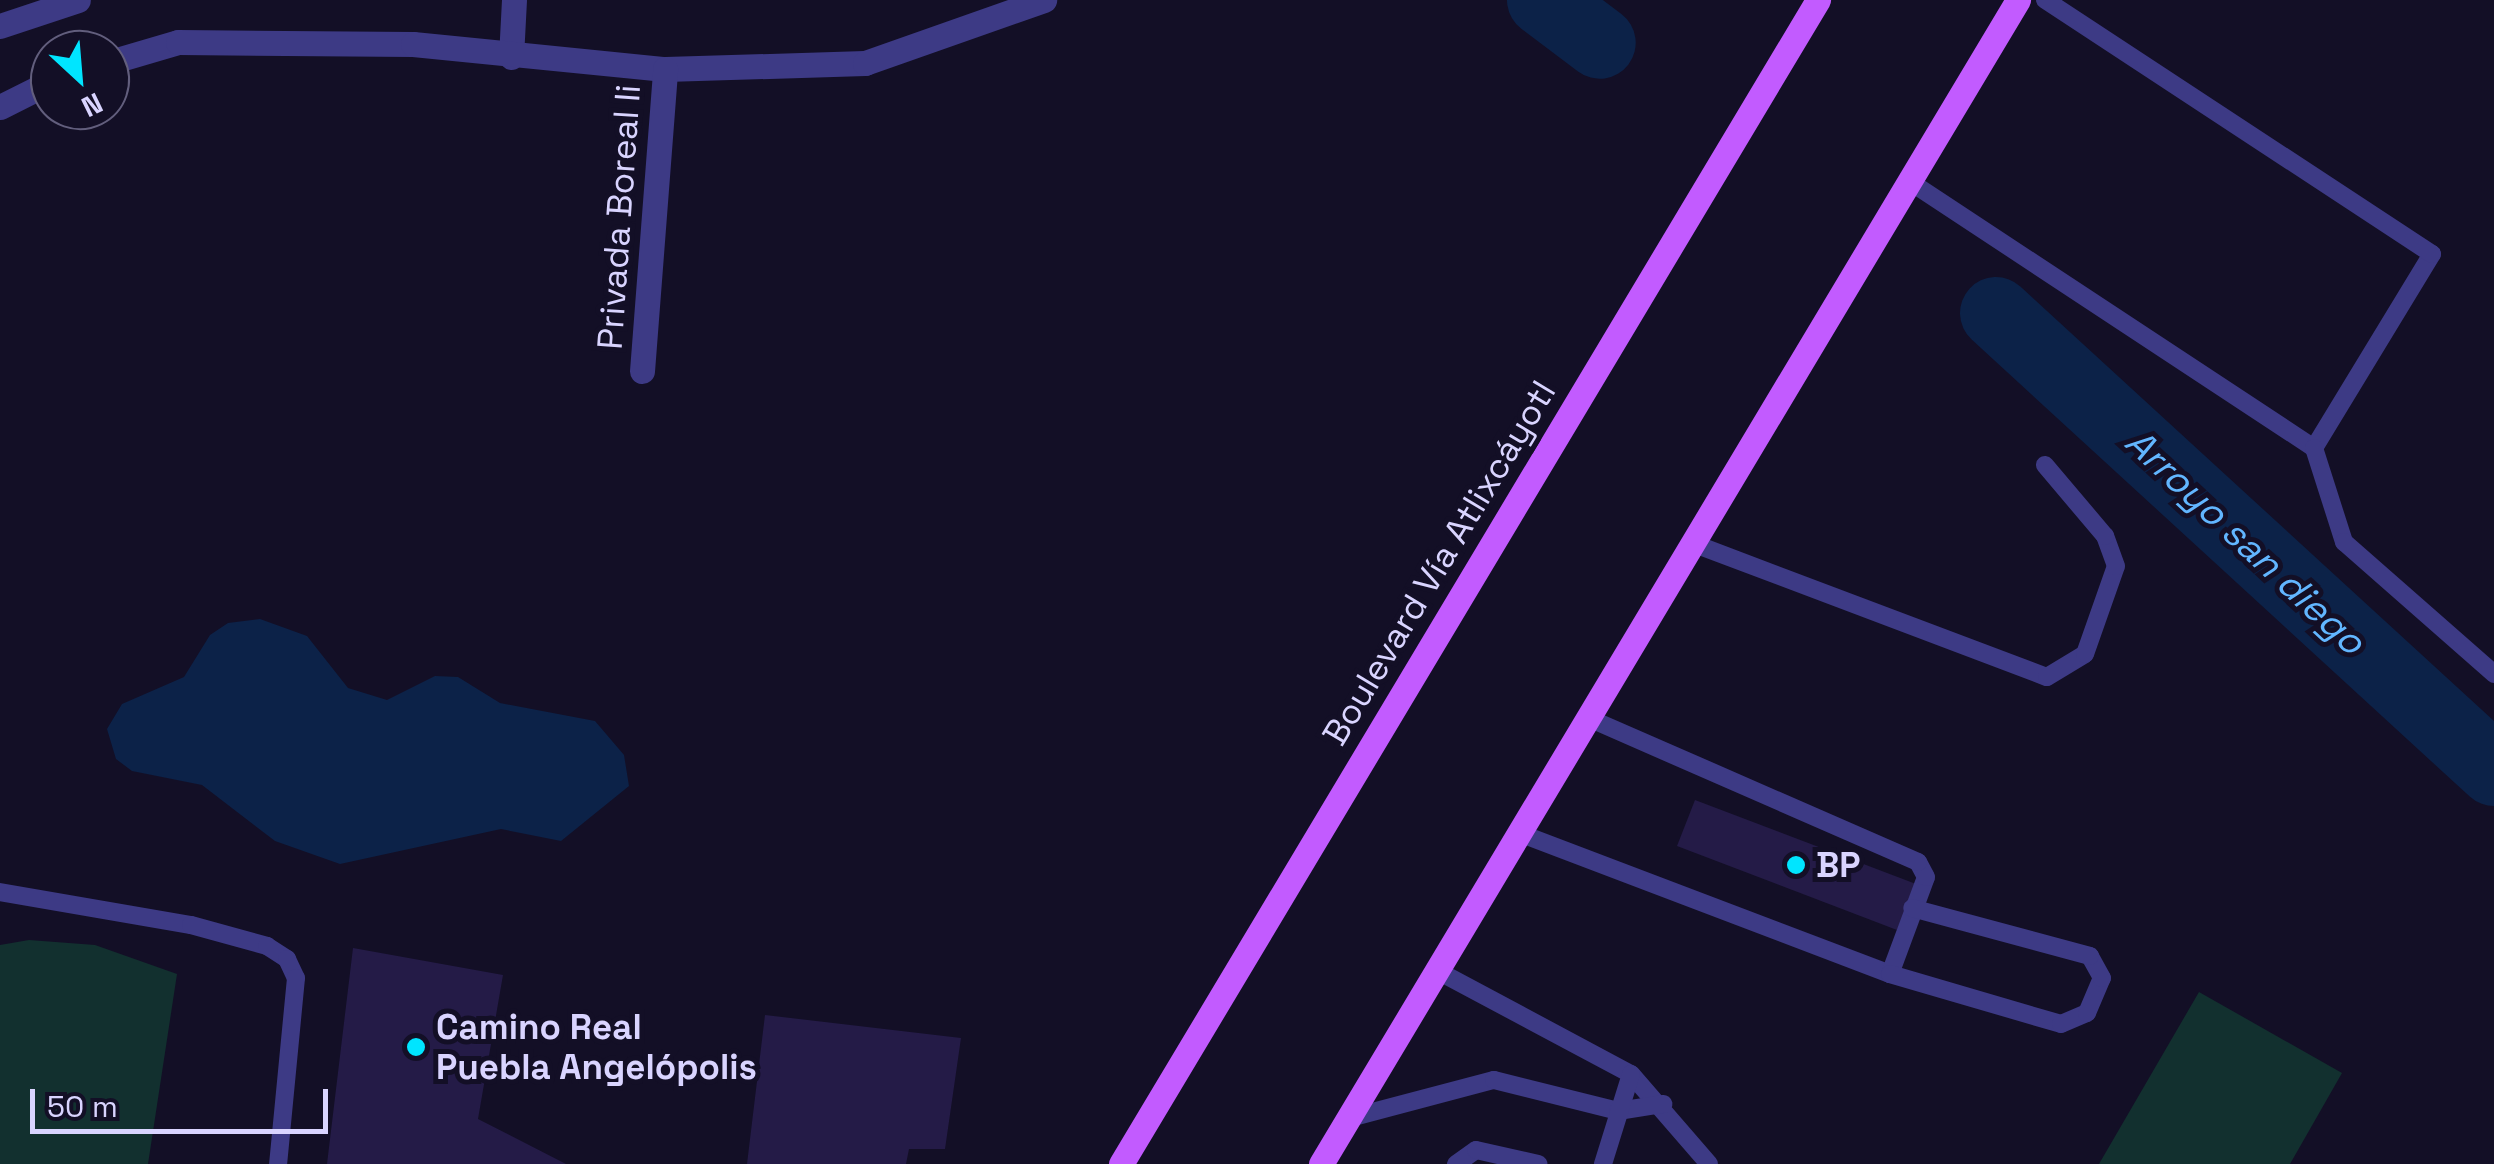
<!DOCTYPE html>
<meta charset="utf-8">
<style>
body{margin:0}
#map{position:relative;width:2494px;height:1164px;overflow:hidden;background:#130f26;font-family:"Space Grotesk",sans-serif}
div>[style]{position:absolute}
.green>*{inset:0;background:#12302f}
.water>*{inset:0;background:#0c2248}
.river>*{height:72px;margin:-36px;padding:0 36px;transform-origin:36px;border-radius:36px;background:#0c2248}
.building>*{inset:0;background:#241b47}
.service>*{height:18px;margin:-9px;padding:0 9px;transform-origin:9px;border-radius:9px;background:#3d3a85}
.minor>*{height:25px;margin:-12.5px;padding:0 12.5px;transform-origin:12.5px;border-radius:12.5px;background:#3d3a85}
.primary>*{height:25px;margin:-12.5px;padding:0 12.5px;transform-origin:12.5px;border-radius:12.5px;background:#c25bff}
.dots>*{width:28px;height:28px;translate:-50% -50%;box-sizing:border-box;border:5px solid #130f26;border-radius:50%}
span{translate:-50% -50%;white-space:nowrap;text-align:center;line-height:1.15;-webkit-text-stroke:10px #130f26;paint-order:stroke}
.street-label{font-size:35px;color:#d9d4ff}
.poi-label{font-size:35px;color:#d9d4ff;font-weight:700}
.left{translate:0 -50%;text-align:left}
.water-label{font-size:38px;color:#62b6ff;font-style:italic}
.north{position:absolute;left:30px;top:30px;width:100px;height:100px;box-sizing:border-box;background:#130f26;border:2px solid #625e7d;border-radius:50%;rotate:154deg;font-size:28px;font-weight:700;line-height:40px;text-align:center;color:#d9d4ff}
.north::after{content:'';display:block;margin:auto;width:35px;height:45px;background:#00e5ff;clip-path:polygon(50% 0,100% 100%,50% 72%,0 100%)}
.scale{position:absolute;left:30px;top:1089px;width:298px;height:45px;box-sizing:border-box;border:5px solid #d9d4ff;border-top:0;padding-left:12px;font-size:30px;line-height:35px;white-space:nowrap;color:#d9d4ff;-webkit-text-stroke:8px #130f26;paint-order:stroke}
</style>
<div id="map">
<div class="green">
<i style="clip-path:polygon(29px 940px,95px 945px,177px 974px,148px 1164px,0 1164px,0 945px)"></i>
<i style="clip-path:polygon(2199px 992px,2342px 1073px,2290px 1164px,2099px 1164px)"></i>
</div>
<div class="water">
<i style="clip-path:polygon(260px 619px,307px 636px,348px 688px,387px 700px,435px 676px,458px 677px,500px 703px,595px 721px,624px 755px,629px 786px,561px 841px,501px 829px,340px 864px,275px 841px,202px 785px,132px 771px,116px 759px,107px 729px,122px 704px,184px 677px,210px 635px,228px 623px)"></i>
</div>
<div class="river">
<i style="left:1543px;top:0;width:71px;rotate:37deg"></i>
<i style="left:1996px;top:313px;width:676px;rotate:42.54deg"></i>
</div>
<div class="building">
<i style="clip-path:polygon(1695px 800px,1916px 884px,1897px 930px,1677px 846px)"></i>
<i style="clip-path:polygon(353px 948px,503px 975px,478px 1119px,566px 1164px,327px 1164px)"></i>
<i style="clip-path:polygon(765px 1015px,961px 1038px,945px 1149px,909px 1149px,906px 1164px,747px 1164px)"></i>
</div>
<div class="service">
<i style="left:1909px;top:181px;width:485px;rotate:33.4deg"></i>
<i style="left:2314px;top:448px;width:227px;rotate:-58.7deg"></i>
<i style="left:2432px;top:254px;width:463px;rotate:-146.7deg"></i>
<i style="left:2314px;top:448px;width:99px;rotate:72.3deg"></i>
<i style="left:2344px;top:542px;width:200px;rotate:41.3deg"></i>
<i style="left:1692px;top:543px;width:379px;rotate:20.7deg"></i>
<i style="left:2047px;top:677px;width:44px;rotate:-31.2deg"></i>
<i style="left:2085px;top:654px;width:93px;rotate:-70.6deg"></i>
<i style="left:2116px;top:566px;width:32px;rotate:-110deg"></i>
<i style="left:2105px;top:536px;width:93px;rotate:-130.2deg"></i>
<i style="left:1519px;top:833px;width:397px;rotate:20.8deg"></i>
<i style="left:1890px;top:974px;width:103px;rotate:-69.6deg"></i>
<i style="left:1926px;top:877px;width:17px;rotate:-118deg"></i>
<i style="left:1918px;top:862px;width:360px;rotate:-156.4deg"></i>
<i style="left:0;top:892px;width:194px;rotate:9.8deg"></i>
<i style="left:191px;top:925px;width:79px;rotate:15.4deg"></i>
<i style="left:267px;top:946px;width:24px;rotate:33deg"></i>
<i style="left:287px;top:959px;width:21px;rotate:65deg"></i>
<i style="left:296px;top:978px;width:187px;rotate:95.5deg"></i>
<i style="left:1436px;top:970px;width:221px;rotate:28.1deg"></i>
<i style="left:1631px;top:1074px;width:119px;rotate:49.1deg"></i>
<i style="left:1890px;top:974px;width:178px;rotate:16.3deg"></i>
<i style="left:2061px;top:1024px;width:28px;rotate:-23deg"></i>
<i style="left:2087px;top:1013px;width:38px;rotate:-67deg"></i>
<i style="left:2102px;top:978px;width:25px;rotate:-119deg"></i>
<i style="left:2090px;top:956px;width:184px;rotate:-164.9deg"></i>
<i style="left:1346px;top:1119px;width:153px;rotate:-14.8deg"></i>
<i style="left:1494px;top:1080px;width:128px;rotate:14deg"></i>
<i style="left:1618px;top:1111px;width:46px;rotate:-8.8deg"></i>
<i style="left:1456px;top:1164px;width:24px;rotate:-35deg"></i>
<i style="left:1476px;top:1150px;width:64px;rotate:12.7deg"></i>
<i style="left:1603px;top:1164px;width:94px;rotate:-72.7deg"></i>
</div>
<div class="minor">
<i style="left:0;top:26px;width:82px;rotate:-18.4deg"></i>
<i style="left:511px;top:57px;width:57px;rotate:-87deg"></i>
<i style="left:110px;top:62px;width:71px;rotate:-16.4deg"></i>
<i style="left:178px;top:42px;width:235px;rotate:0.5deg"></i>
<i style="left:413px;top:44px;width:253px;rotate:5.7deg"></i>
<i style="left:665px;top:69px;width:200px;rotate:-1.7deg"></i>
<i style="left:865px;top:63px;width:190px;rotate:-19.4deg"></i>
<i style="left:0;top:107px;width:56px;rotate:-26.6deg"></i>
<i style="left:642px;top:371px;width:303px;rotate:-85.6deg"></i>
</div>
<div class="primary">
<i style="left:1121px;top:1164px;width:1357px;rotate:-59.09deg"></i>
<i style="left:1321px;top:1164px;width:1357px;rotate:-59.09deg"></i>
</div>
<div class="dots">
<i style="left:1796px;top:865px;background:#00e5ff"></i>
<i style="left:416px;top:1047px;background:#00e5ff"></i>
</div>
<div class="street-label">
<span style="left:619px;top:217px;rotate:-86deg">Privada Boreal Ii</span>
<span style="left:1439px;top:563px;rotate:-59deg">Boulevard Vía Atlixcáyotl</span>
</div>
<div class="poi-label">
<span class="left" style="left:1816px;top:865px">BP</span>
<span class="left" style="left:436px;top:1047px">Camino Real<br>Puebla Angelópolis</span>
</div>
<div class="water-label">
<span style="left:2245px;top:542px;rotate:43deg">Arroyo san diego</span>
</div>
<div class="north">N</div>
<div class="scale">50 m</div>
</div>
